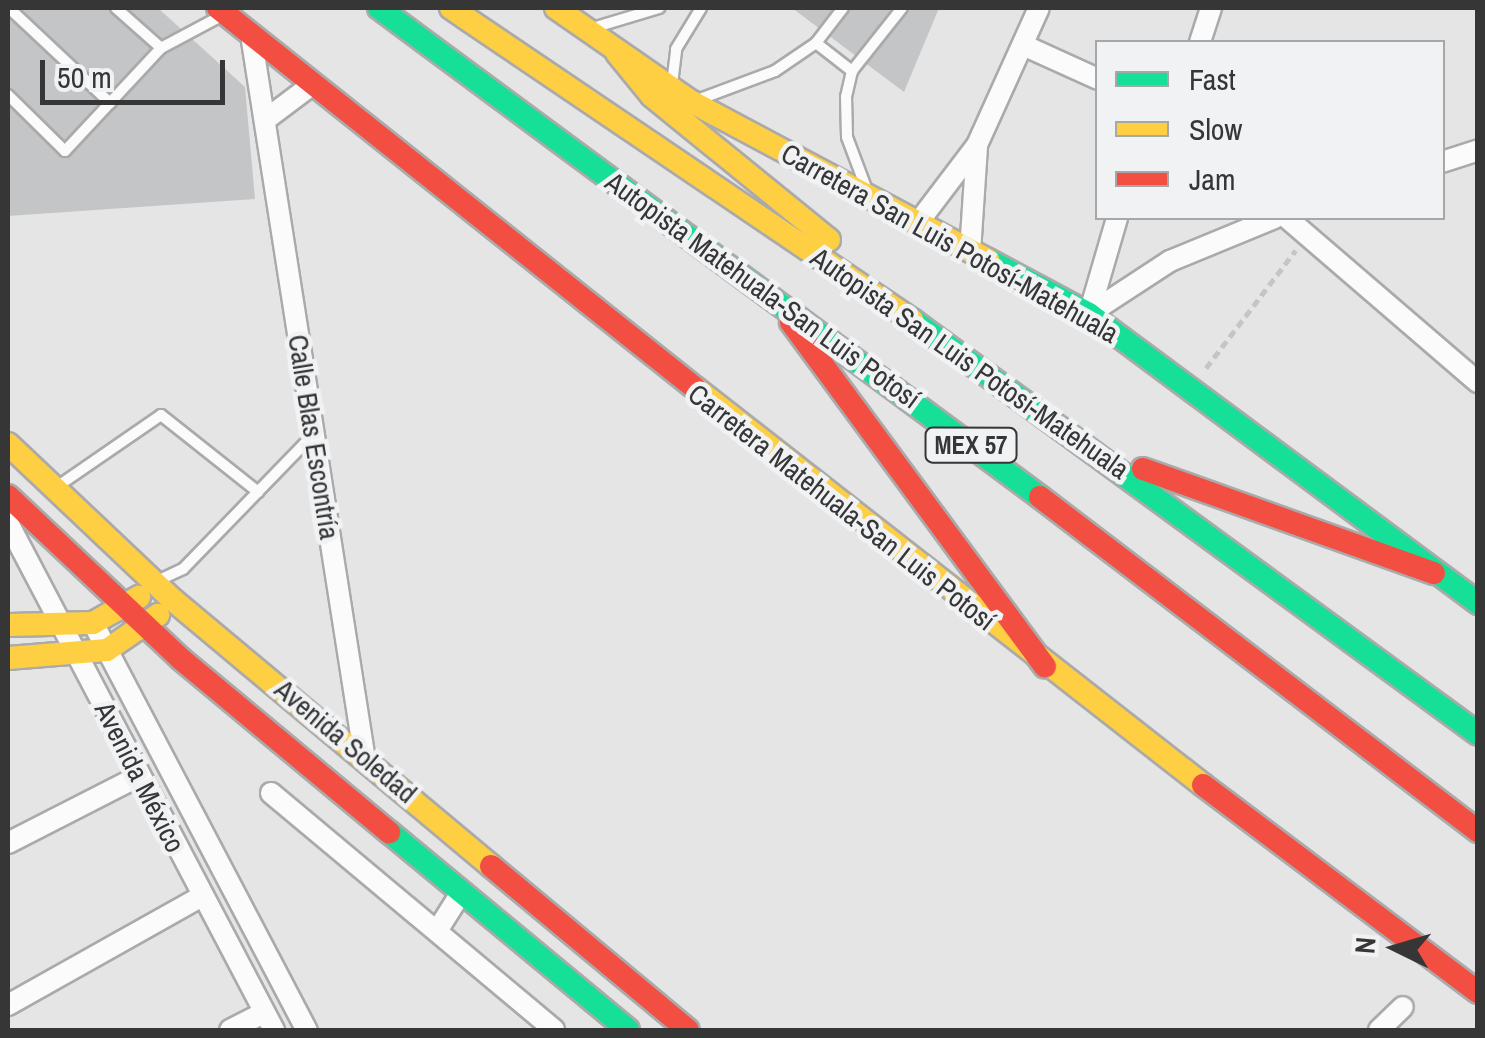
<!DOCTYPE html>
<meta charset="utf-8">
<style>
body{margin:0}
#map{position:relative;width:1485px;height:1038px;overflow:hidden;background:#e5e5e6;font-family:"Archivo Narrow",sans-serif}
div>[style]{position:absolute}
.building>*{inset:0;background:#c4c5c6}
.path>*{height:5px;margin-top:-2.5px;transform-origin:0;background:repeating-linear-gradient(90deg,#c5c5c6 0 8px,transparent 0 13px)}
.roads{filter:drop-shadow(2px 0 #aaaaab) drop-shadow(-2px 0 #aaaaab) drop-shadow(0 2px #aaaaab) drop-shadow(0 -2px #aaaaab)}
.lane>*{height:10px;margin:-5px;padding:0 5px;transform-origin:5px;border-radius:5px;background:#fbfbfb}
.street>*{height:20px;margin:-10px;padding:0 10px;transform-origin:10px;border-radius:10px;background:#fbfbfb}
.fast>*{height:22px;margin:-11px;padding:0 11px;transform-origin:11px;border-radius:11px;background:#16e098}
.slow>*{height:22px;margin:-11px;padding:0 11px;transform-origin:11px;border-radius:11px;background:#ffcf43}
.jam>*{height:22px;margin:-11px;padding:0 11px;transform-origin:11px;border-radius:11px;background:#f24e42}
span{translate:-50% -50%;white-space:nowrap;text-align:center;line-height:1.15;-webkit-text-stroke:9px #f1f2f4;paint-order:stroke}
.shield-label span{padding:2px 8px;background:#f1f2f4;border:2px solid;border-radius:8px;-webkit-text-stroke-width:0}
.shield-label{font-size:25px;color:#363637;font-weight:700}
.street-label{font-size:28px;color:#363637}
.frame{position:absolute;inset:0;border:10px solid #363637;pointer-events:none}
.legend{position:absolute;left:1095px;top:40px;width:350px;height:180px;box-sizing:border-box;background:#f1f2f4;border:2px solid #a6a7a8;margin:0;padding:12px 18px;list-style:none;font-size:30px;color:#363637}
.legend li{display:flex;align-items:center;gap:20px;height:50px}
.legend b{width:50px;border:2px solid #a6a7a8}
.north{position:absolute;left:1345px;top:898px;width:100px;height:100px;-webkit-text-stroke:8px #f1f2f4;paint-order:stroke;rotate:275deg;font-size:28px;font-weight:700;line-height:40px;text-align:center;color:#363637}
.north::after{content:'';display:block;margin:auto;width:35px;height:45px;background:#363637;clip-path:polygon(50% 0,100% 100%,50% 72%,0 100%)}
.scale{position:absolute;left:40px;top:60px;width:185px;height:45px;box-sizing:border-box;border:5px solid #363637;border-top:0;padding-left:12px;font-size:30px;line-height:35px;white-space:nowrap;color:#363637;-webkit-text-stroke:8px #f1f2f4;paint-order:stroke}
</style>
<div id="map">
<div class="building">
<i style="clip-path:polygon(8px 8px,158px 8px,245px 87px,255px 199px,8px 216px)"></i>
<i style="clip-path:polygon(792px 8px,939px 8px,904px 92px)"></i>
</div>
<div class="path">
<i style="left:1206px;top:368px;width:148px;rotate:-52.7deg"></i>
</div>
<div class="roads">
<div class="lane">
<i style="left:9px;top:8px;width:139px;rotate:43.2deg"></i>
<i style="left:116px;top:8px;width:60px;rotate:41.6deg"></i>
<i style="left:161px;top:48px;width:68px;rotate:-28.1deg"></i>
<i style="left:599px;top:26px;width:63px;rotate:-16.7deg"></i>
<i style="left:816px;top:43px;width:46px;rotate:37.9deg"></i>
<i style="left:672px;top:84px;width:35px;rotate:-83deg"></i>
<i style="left:676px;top:49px;width:48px;rotate:-58.6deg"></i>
<i style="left:8px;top:95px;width:80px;rotate:44.5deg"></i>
<i style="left:65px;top:151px;width:141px;rotate:-47deg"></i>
<i style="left:700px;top:99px;width:80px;rotate:-20.5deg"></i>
<i style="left:775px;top:71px;width:50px;rotate:-34.3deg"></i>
<i style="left:816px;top:43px;width:44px;rotate:-52.4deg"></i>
<i style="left:865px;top:185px;width:51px;rotate:-110.6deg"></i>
<i style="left:847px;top:137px;width:40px;rotate:-91.4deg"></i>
<i style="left:846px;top:97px;width:27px;rotate:-77deg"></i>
<i style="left:852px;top:71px;width:80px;rotate:-51.6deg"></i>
<i style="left:58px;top:486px;width:125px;rotate:-34.6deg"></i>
<i style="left:161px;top:415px;width:124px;rotate:38.4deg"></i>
<i style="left:155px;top:582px;width:31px;rotate:-25deg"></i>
<i style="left:183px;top:569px;width:187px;rotate:-45.9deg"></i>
</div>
<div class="street">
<i style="left:252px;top:41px;width:722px;rotate:81.07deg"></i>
<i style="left:1200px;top:42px;width:36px;rotate:-72deg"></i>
<i style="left:1023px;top:45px;width:82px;rotate:24.4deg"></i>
<i style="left:265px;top:120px;width:55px;rotate:-36.9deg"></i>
<i style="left:1442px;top:162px;width:38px;rotate:-18deg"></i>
<i style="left:1287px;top:218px;width:252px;rotate:40.7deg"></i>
<i style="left:917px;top:224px;width:99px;rotate:-52.8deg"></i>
<i style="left:977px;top:145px;width:150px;rotate:-65.7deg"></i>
<i style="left:970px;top:252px;width:105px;rotate:-86.2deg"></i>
<i style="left:1089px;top:314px;width:97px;rotate:-33.2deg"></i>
<i style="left:1170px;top:261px;width:113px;rotate:-22.3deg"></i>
<i style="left:1089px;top:314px;width:100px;rotate:-73.7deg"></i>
<i style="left:8px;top:523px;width:573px;rotate:62.32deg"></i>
<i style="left:93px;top:623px;width:460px;rotate:62.3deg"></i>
<i style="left:271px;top:793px;width:369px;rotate:39.9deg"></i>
<i style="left:8px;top:843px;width:147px;rotate:-27.1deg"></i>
<i style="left:437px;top:931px;width:45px;rotate:-57.7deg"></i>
<i style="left:8px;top:1005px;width:223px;rotate:-29.3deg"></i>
<i style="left:230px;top:1030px;width:38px;rotate:-27deg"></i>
<i style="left:1379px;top:1030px;width:33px;rotate:-44deg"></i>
</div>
<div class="fast">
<i style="left:379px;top:8px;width:822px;rotate:36.49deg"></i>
<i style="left:988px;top:260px;width:115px;rotate:28.1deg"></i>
<i style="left:1089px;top:314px;width:485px;rotate:36.6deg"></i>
<i style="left:912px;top:320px;width:701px;rotate:36.18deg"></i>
<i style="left:389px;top:832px;width:310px;rotate:39.6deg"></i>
</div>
<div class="slow">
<i style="left:451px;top:8px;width:557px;rotate:34.09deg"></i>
<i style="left:556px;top:8px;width:165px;rotate:34.7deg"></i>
<i style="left:692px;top:102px;width:336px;rotate:28.1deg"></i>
<i style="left:617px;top:53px;width:55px;rotate:50.9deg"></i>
<i style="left:652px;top:96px;width:228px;rotate:39.1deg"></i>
<i style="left:695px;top:388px;width:645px;rotate:38.01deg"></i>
<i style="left:8px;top:444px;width:227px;rotate:43.4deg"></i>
<i style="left:173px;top:600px;width:415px;rotate:39.9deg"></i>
<i style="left:8px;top:625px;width:85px;rotate:-1.3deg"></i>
<i style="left:93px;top:623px;width:53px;rotate:-29.5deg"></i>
<i style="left:8px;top:658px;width:99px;rotate:-4.6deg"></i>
<i style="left:107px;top:650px;width:62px;rotate:-34.5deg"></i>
</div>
<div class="jam">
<i style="left:218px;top:8px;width:610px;rotate:38.54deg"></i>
<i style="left:791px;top:322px;width:428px;rotate:53.6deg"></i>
<i style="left:1143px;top:469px;width:309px;rotate:19.7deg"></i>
<i style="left:8px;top:496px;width:238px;rotate:43.3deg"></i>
<i style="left:181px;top:659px;width:271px;rotate:39.8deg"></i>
<i style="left:1040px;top:497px;width:551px;rotate:37.33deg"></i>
<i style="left:1203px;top:785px;width:344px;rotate:37deg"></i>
<i style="left:491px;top:866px;width:256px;rotate:39.8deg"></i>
</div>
</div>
<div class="shield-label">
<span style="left:971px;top:445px">MEX 57</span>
</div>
<div class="street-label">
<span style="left:950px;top:243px;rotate:29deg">Carretera San Luis Potosí-Matehuala</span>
<span style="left:763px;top:290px;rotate:36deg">Autopista Matehuala-San Luis Potosí</span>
<span style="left:970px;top:363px;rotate:35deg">Autopista San Luis Potosí-Matehuala</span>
<span style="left:314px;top:437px;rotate:81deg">Calle Blas Escontría</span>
<span style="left:842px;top:507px;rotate:38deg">Carretera Matehuala-San Luis Potosí</span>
<span style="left:346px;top:741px;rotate:40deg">Avenida Soledad</span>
<span style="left:140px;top:777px;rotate:63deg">Avenida México</span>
</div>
<div class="frame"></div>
<ul class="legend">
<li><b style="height:12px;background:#16e098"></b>Fast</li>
<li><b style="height:12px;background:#ffcf43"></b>Slow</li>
<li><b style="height:12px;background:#f24e42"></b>Jam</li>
</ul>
<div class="north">N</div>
<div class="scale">50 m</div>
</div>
